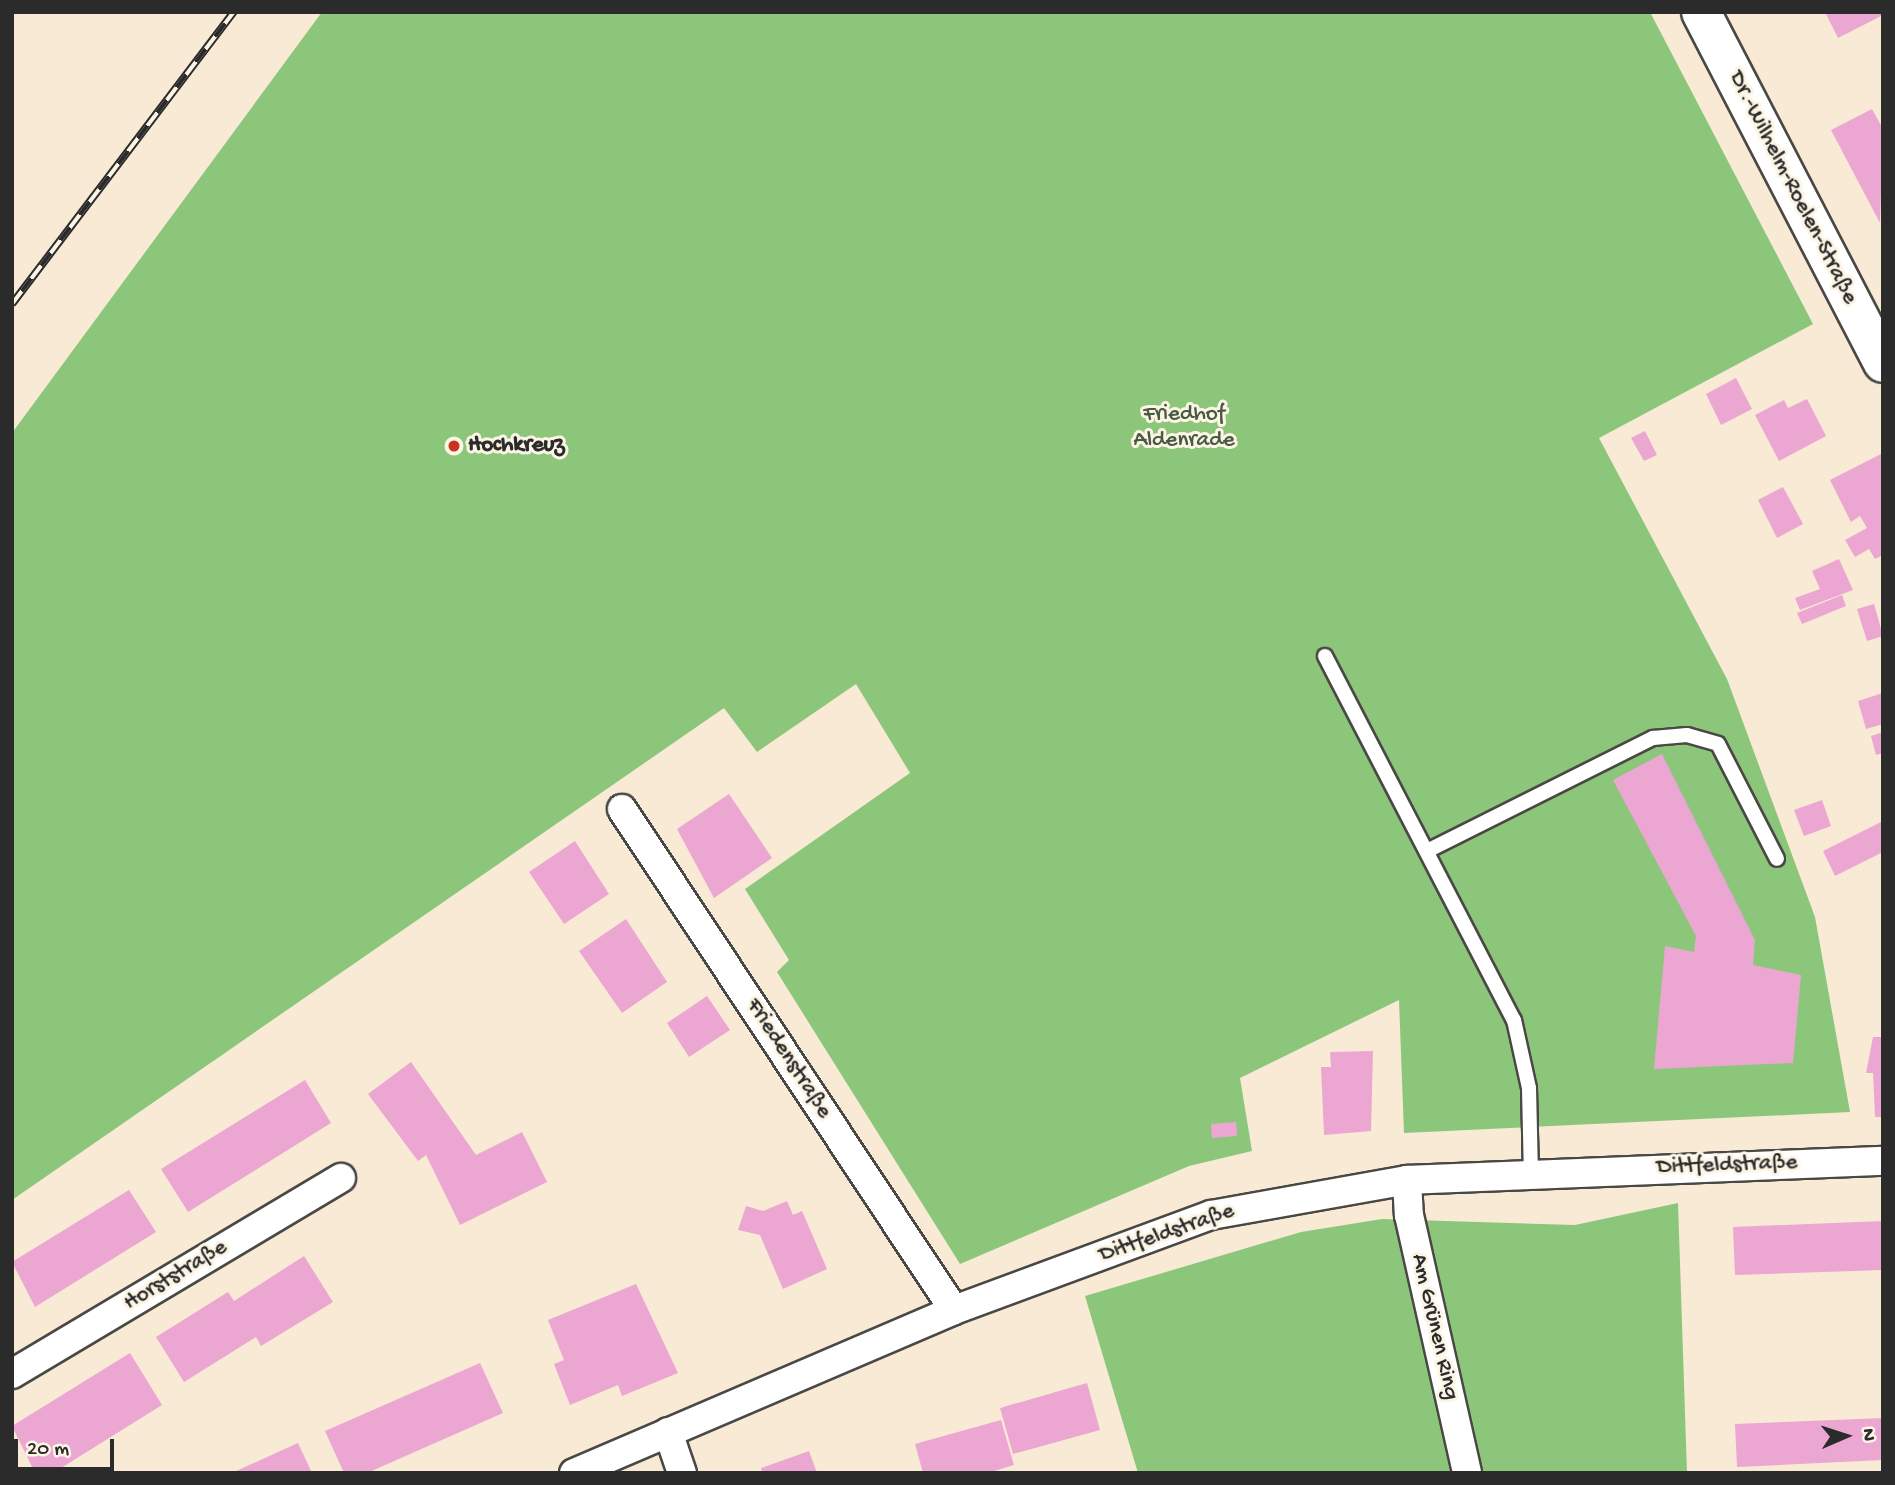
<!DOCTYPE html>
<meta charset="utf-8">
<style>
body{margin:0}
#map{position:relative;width:1895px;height:1485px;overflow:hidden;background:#f8ead4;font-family:"Gochi Hand",sans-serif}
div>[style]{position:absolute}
.green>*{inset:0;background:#8cc67b}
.building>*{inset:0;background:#eba7d2}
.roads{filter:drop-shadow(2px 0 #4a4844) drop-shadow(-2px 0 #4a4844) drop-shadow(0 2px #4a4844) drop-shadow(0 -2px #4a4844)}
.lane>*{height:14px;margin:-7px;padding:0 7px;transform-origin:7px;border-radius:7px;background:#fff}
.street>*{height:28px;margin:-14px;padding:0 14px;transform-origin:14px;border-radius:14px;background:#fff}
.secondary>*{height:38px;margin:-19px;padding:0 19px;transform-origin:19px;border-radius:19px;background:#fff}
.rail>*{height:8px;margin-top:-4px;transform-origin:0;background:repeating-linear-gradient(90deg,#fcf5e5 0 16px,#2b2b2b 0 32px);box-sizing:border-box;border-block:2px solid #2b2b2b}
.dots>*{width:19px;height:19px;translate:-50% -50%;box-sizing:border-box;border:4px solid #fcf5e5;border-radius:50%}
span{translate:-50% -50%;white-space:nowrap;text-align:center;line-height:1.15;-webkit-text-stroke:6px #fcf5e5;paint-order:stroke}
.street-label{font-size:23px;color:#2b2b2b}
.park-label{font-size:23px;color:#485a43}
.poi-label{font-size:23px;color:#2b2b2b;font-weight:700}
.left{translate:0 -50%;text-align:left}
.frame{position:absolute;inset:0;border:14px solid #2b2b2b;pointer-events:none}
.north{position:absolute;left:1811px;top:1401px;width:70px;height:70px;-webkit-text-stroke:5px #fcf5e5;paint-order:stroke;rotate:87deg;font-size:19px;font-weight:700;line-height:28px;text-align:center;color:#2b2b2b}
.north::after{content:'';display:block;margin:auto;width:24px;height:32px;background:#2b2b2b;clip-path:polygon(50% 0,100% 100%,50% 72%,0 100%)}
.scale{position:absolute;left:14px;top:1439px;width:100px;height:32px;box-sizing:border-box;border:4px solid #2b2b2b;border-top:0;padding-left:9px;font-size:21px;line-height:24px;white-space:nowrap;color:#2b2b2b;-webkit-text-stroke:5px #fcf5e5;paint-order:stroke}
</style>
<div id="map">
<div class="green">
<i style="clip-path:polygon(322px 12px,1650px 12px,1813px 324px,1599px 438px,1727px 679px,1815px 917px,1850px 1112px,1404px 1133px,1399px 1000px,1240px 1078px,1252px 1151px,1189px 1166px,960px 1264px,777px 972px,789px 960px,745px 889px,910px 773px,856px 684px,757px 752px,724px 708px,12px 1200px,12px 433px)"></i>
<i style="clip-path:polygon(1678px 1203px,1687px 1473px,1138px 1473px,1085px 1296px,1301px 1232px,1382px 1219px,1575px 1225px)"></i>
</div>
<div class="building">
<i style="clip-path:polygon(1825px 12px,1883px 12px,1883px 15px,1838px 38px)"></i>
<i style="clip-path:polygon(1872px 109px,1883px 129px,1880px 223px,1831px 130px)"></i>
<i style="clip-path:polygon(1736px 378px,1752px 409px,1721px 425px,1706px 394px)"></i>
<i style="clip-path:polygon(1807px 399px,1826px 436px,1779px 461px,1755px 415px,1784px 400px,1788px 408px)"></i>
<i style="clip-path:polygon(1645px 431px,1657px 455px,1644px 461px,1631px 438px)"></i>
<i style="clip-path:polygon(1881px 454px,1883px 555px,1875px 559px,1869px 549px,1855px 557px,1845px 540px,1867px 528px,1860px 516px,1851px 522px,1830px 480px)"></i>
<i style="clip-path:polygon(1783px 487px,1803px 524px,1777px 538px,1758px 500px)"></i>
<i style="clip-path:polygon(1839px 559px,1853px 590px,1800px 610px,1795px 598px,1820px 589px,1812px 571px)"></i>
<i style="clip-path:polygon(1842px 595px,1846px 606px,1802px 624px,1797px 613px)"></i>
<i style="clip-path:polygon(1874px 604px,1883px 636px,1867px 641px,1857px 609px)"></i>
<i style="clip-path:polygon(1883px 693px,1883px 724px,1866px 729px,1858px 701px)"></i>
<i style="clip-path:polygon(1883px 732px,1883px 753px,1876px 755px,1871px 736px)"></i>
<i style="clip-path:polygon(1662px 754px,1755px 940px,1753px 965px,1801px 975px,1793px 1063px,1654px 1069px,1665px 946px,1694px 952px,1696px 936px,1613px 780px)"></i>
<i style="clip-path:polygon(729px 794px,772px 858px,714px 898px,677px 829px)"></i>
<i style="clip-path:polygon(1822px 800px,1831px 826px,1804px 836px,1794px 810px)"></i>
<i style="clip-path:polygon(1883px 821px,1883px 852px,1835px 876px,1823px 851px)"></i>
<i style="clip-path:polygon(575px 841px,609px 894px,564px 924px,529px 872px)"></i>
<i style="clip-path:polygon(626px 919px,667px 982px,622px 1013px,579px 951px)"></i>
<i style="clip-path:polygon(707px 996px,730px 1030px,689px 1057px,667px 1023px)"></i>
<i style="clip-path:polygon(1873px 1037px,1883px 1037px,1883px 1117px,1875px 1117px,1873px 1073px,1866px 1073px)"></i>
<i style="clip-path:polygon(1373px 1051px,1371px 1131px,1324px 1135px,1321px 1067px,1331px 1067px,1330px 1052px)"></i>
<i style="clip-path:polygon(411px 1062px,476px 1155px,522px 1132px,547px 1182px,460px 1225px,426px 1155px,418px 1161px,368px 1094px)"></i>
<i style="clip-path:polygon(305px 1080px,331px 1123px,188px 1212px,161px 1169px)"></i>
<i style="clip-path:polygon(1236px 1122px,1237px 1136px,1212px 1138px,1211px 1124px)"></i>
<i style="clip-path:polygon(129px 1190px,156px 1232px,35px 1307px,12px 1262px)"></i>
<i style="clip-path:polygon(787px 1201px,793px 1215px,802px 1211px,827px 1269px,783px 1289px,760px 1235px,738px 1230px,746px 1206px,763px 1211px)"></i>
<i style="clip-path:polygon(1883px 1221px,1883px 1270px,1735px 1275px,1733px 1227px)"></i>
<i style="clip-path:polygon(304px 1256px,333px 1302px,261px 1346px,256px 1337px,184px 1382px,156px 1337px,228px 1292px,234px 1301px)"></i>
<i style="clip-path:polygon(636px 1284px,678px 1373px,622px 1396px,618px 1385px,570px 1405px,554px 1364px,564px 1360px,548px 1320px)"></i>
<i style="clip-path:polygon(130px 1353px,162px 1405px,53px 1473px,35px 1473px,12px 1426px)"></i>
<i style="clip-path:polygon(480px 1363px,503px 1413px,367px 1473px,344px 1473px,325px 1431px)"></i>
<i style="clip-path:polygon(1087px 1383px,1100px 1430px,1013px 1454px,1000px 1408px)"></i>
<i style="clip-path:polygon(1883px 1418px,1883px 1460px,1737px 1467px,1735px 1424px)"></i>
<i style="clip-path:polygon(1001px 1420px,1014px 1465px,988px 1473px,923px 1473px,915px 1444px)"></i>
<i style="clip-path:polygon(298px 1443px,312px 1473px,232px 1473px)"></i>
<i style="clip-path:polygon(809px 1451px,817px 1473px,762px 1473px,761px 1468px)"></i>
</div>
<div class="roads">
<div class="lane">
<i style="left:1325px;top:656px;width:410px;rotate:62.6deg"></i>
<i style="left:1514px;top:1020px;width:70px;rotate:77.6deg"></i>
<i style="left:1529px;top:1088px;width:86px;rotate:88.7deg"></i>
<i style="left:1427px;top:851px;width:253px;rotate:-26.6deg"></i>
<i style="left:1653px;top:738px;width:34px;rotate:-5deg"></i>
<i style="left:1687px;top:735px;width:32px;rotate:16deg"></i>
<i style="left:1718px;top:744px;width:129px;rotate:62.8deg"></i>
</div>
<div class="street">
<i style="left:622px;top:809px;width:601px;rotate:56.47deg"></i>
<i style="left:1407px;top:1180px;width:35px;rotate:87deg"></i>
<i style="left:1409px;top:1215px;width:264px;rotate:77.3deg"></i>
<i style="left:12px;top:1374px;width:383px;rotate:-30.8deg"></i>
<i style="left:668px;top:1432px;width:43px;rotate:71.1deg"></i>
<i style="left:574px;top:1473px;width:413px;rotate:-23.2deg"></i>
<i style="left:954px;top:1310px;width:274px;rotate:-20.3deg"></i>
<i style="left:1211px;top:1215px;width:199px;rotate:-10.1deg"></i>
<i style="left:1407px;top:1180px;width:476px;rotate:-2.3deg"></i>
</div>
<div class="secondary">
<i style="left:1701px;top:12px;width:395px;rotate:62.6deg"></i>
</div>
</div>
<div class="rail">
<i style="left:12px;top:304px;width:367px;rotate:-52.8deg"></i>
</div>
<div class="dots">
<i style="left:454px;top:446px;background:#c8321e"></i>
</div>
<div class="street-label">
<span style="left:1792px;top:188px;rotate:63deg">Dr.-Wilhelm-Roelen-Straße</span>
<span style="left:788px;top:1059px;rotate:57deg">Friedenstraße</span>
<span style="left:1727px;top:1166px;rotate:-2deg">Dittfeldstraße</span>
<span style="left:1167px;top:1234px;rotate:-19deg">Dittfeldstraße</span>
<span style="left:176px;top:1276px;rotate:-31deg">Horststraße</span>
<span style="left:1434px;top:1327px;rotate:77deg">Am Grünen Ring</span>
</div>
<div class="park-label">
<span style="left:1184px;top:428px">Friedhof<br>Aldenrade</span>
</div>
<div class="poi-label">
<span class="left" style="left:468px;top:446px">Hochkreuz</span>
</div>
<div class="frame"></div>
<div class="north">N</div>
<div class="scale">20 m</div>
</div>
